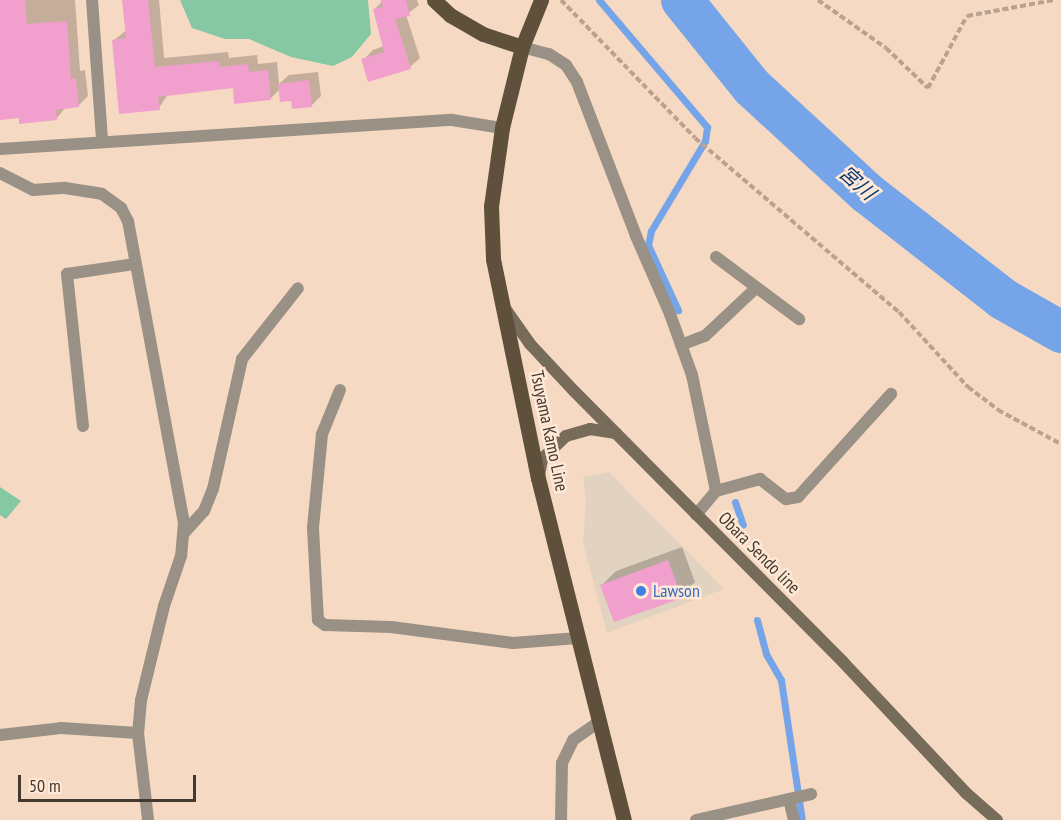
<!DOCTYPE html>
<meta charset="utf-8">
<style>
body{margin:0}
#map{position:relative;width:1061px;height:820px;overflow:hidden;background:#f6d9c2;font-family:"PT Sans Narrow","Noto Sans JP",sans-serif}
div>[style]{position:absolute}
.commercial>*{inset:0;background:#e2d3c1}
.green>*{inset:0;background:#85c8a3}
.shadow>*{inset:0;background:#0003}
.stream>*{height:7px;margin:-3.5px;padding:0 3.5px;transform-origin:3.5px;border-radius:3.5px;background:#75a5e8}
.river>*{height:42px;margin:-21px;padding:0 21px;transform-origin:21px;border-radius:21px;background:#75a5e8}
.building>*{inset:0;background:#f19fcc}
.path>*{height:4px;margin-top:-2px;transform-origin:0;background:repeating-linear-gradient(90deg,#b9a290 0 6px,transparent 0 9px)}
.street>*{height:12px;margin:-6px;padding:0 6px;transform-origin:6px;border-radius:6px;background:#999185}
.secondary>*{height:12px;margin:-6px;padding:0 6px;transform-origin:6px;border-radius:6px;background:#776b5a}
.primary>*{height:15px;margin:-7.5px;padding:0 7.5px;transform-origin:7.5px;border-radius:7.5px;background:#5f503b}
.dots>*{width:16px;height:16px;translate:-50% -50%;box-sizing:border-box;border:3px solid #ffe8d5;border-radius:50%}
span{translate:-50% -50%;white-space:nowrap;text-align:center;line-height:1.15;-webkit-text-stroke:5px #ffe8d5;paint-order:stroke}
.street-label{font-size:18px;color:#44392f}
.shop-label{font-size:18px;color:#366cbe}
.left{translate:0 -50%;text-align:left}
.water-label{font-size:20px;color:#063772;font-style:italic}
.scale{position:absolute;left:18px;top:775px;width:178px;height:27px;box-sizing:border-box;border:3px solid #44392f;border-top:0;padding-left:8px;font-size:18px;line-height:21px;white-space:nowrap;color:#44392f;-webkit-text-stroke:4px #ffe8d5;paint-order:stroke}
</style>
<div id="map">
<div class="commercial">
<i style="clip-path:polygon(609px 472px,724px 589px,607px 633px,583px 543px,586px 501px,583px 477px)"></i>
</div>
<div class="green">
<i style="clip-path:polygon(180px 0,368px 0,371px 34px,352px 57px,333px 66px,291px 57px,249px 39px,225px 39px,192px 28px)"></i>
<i style="clip-path:polygon(0 487px,21px 501px,6px 519px,0 515px)"></i>
</div>
<div class="shadow">
<i style="clip-path:polygon(0 0,75px 0,80px 71px,85px 70px,88px 96px,78px 106px,66px 107px,57px 118px,0 111px)"></i>
<i style="clip-path:polygon(124px 0,159px 0,164px 58px,228px 52px,229px 58px,257px 55px,258px 64px,277px 62px,279px 84px,289px 75px,318px 72px,321px 96px,311px 106px,280px 89px,270px 99px,234px 87px,168px 94px,159px 108px,114px 40px,127px 30px)"></i>
<i style="clip-path:polygon(383px 0,417px 0,419px 5px,406px 15px,420px 58px,410px 67px,363px 60px,373px 50px,384px 46px,375px 9px)"></i>
<i style="clip-path:polygon(682px 547px,695px 582px,681px 596px,602px 585px,616px 571px)"></i>
</div>
<div class="stream">
<i style="left:599px;top:0;width:167px;rotate:49.6deg"></i>
<i style="left:707px;top:127px;width:14px;rotate:98deg"></i>
<i style="left:705px;top:141px;width:105px;rotate:121deg"></i>
<i style="left:651px;top:231px;width:14px;rotate:102deg"></i>
<i style="left:648px;top:245px;width:72px;rotate:65.2deg"></i>
<i style="left:735px;top:502px;width:24px;rotate:71deg"></i>
<i style="left:757px;top:620px;width:35px;rotate:75deg"></i>
<i style="left:766px;top:654px;width:30px;rotate:60deg"></i>
<i style="left:781px;top:680px;width:142px;rotate:81.5deg"></i>
</div>
<div class="river">
<i style="left:682px;top:0;width:112px;rotate:51.2deg"></i>
<i style="left:752px;top:87px;width:156px;rotate:42.7deg"></i>
<i style="left:867px;top:193px;width:172px;rotate:37.9deg"></i>
<i style="left:1003px;top:299px;width:67px;rotate:29.6deg"></i>
</div>
<div class="building">
<i style="clip-path:polygon(0 0,25px 0,27px 24px,67px 21px,71px 79px,76px 79px,79px 107px,56px 110px,57px 120px,19px 124px,19px 118px,0 120px)"></i>
<i style="clip-path:polygon(122px 0,148px 0,155px 67px,219px 61px,220px 67px,248px 64px,249px 72px,268px 70px,271px 100px,234px 104px,233px 88px,158px 97px,160px 110px,119px 114px,112px 40px,126px 38px)"></i>
<i style="clip-path:polygon(381px 0,406px 0,410px 16px,395px 19px,411px 69px,368px 82px,361px 59px,384px 52px,373px 9px,383px 7px)"></i>
<i style="clip-path:polygon(309px 80px,312px 107px,292px 109px,291px 101px,280px 102px,278px 84px)"></i>
<i style="clip-path:polygon(668px 560px,682px 598px,614px 622px,600px 585px)"></i>
</div>
<div class="path">
<i style="left:561px;top:0;width:192px;rotate:45.8deg"></i>
<i style="left:695px;top:138px;width:268px;rotate:40.5deg"></i>
<i style="left:899px;top:312px;width:102px;rotate:47.4deg"></i>
<i style="left:968px;top:387px;width:38px;rotate:37deg"></i>
<i style="left:998px;top:410px;width:72px;rotate:28.4deg"></i>
<i style="left:818px;top:0;width:83px;rotate:35.2deg"></i>
<i style="left:886px;top:48px;width:58px;rotate:43.6deg"></i>
<i style="left:928px;top:88px;width:82px;rotate:-61.6deg"></i>
<i style="left:967px;top:16px;width:88px;rotate:-10.4deg"></i>
</div>
<div class="street">
<i style="left:92px;top:0;width:141px;rotate:85.9deg"></i>
<i style="left:522px;top:47px;width:28px;rotate:15deg"></i>
<i style="left:549px;top:54px;width:20px;rotate:33deg"></i>
<i style="left:566px;top:65px;width:20px;rotate:57deg"></i>
<i style="left:577px;top:82px;width:165px;rotate:69deg"></i>
<i style="left:636px;top:236px;width:85px;rotate:66.4deg"></i>
<i style="left:670px;top:314px;width:65px;rotate:70.2deg"></i>
<i style="left:692px;top:375px;width:118px;rotate:78.3deg"></i>
<i style="left:716px;top:491px;width:31px;rotate:130deg"></i>
<i style="left:0;top:149px;width:453px;rotate:-3.7deg"></i>
<i style="left:452px;top:120px;width:51px;rotate:9.1deg"></i>
<i style="left:0;top:173px;width:37px;rotate:27deg"></i>
<i style="left:33px;top:190px;width:32px;rotate:-4deg"></i>
<i style="left:65px;top:188px;width:37px;rotate:9deg"></i>
<i style="left:102px;top:194px;width:24px;rotate:36deg"></i>
<i style="left:121px;top:208px;width:15px;rotate:62deg"></i>
<i style="left:128px;top:221px;width:307px;rotate:79.5deg"></i>
<i style="left:184px;top:523px;width:33px;rotate:95deg"></i>
<i style="left:181px;top:556px;width:53px;rotate:108.8deg"></i>
<i style="left:164px;top:606px;width:97px;rotate:103.7deg"></i>
<i style="left:141px;top:700px;width:33px;rotate:95deg"></i>
<i style="left:138px;top:733px;width:88px;rotate:83.4deg"></i>
<i style="left:716px;top:257px;width:104px;rotate:36.8deg"></i>
<i style="left:681px;top:345px;width:26px;rotate:-21deg"></i>
<i style="left:705px;top:336px;width:70px;rotate:-43.3deg"></i>
<i style="left:340px;top:390px;width:48px;rotate:112.2deg"></i>
<i style="left:322px;top:434px;width:94px;rotate:95.5deg"></i>
<i style="left:313px;top:528px;width:92px;rotate:86.9deg"></i>
<i style="left:318px;top:620px;width:9px;rotate:36deg"></i>
<i style="left:325px;top:625px;width:66px;rotate:1.7deg"></i>
<i style="left:391px;top:627px;width:123px;rotate:7.5deg"></i>
<i style="left:513px;top:643px;width:65px;rotate:-4.4deg"></i>
<i style="left:83px;top:426px;width:153px;rotate:-96deg"></i>
<i style="left:67px;top:274px;width:69px;rotate:-8.4deg"></i>
<i style="left:716px;top:491px;width:46px;rotate:-15.3deg"></i>
<i style="left:760px;top:479px;width:33px;rotate:38deg"></i>
<i style="left:786px;top:499px;width:12px;rotate:-9deg"></i>
<i style="left:798px;top:497px;width:139px;rotate:-47.9deg"></i>
<i style="left:184px;top:533px;width:30px;rotate:-48deg"></i>
<i style="left:204px;top:511px;width:24px;rotate:-68deg"></i>
<i style="left:213px;top:489px;width:133px;rotate:-77.4deg"></i>
<i style="left:242px;top:359px;width:90px;rotate:-51.7deg"></i>
<i style="left:0;top:735px;width:61px;rotate:-6.5deg"></i>
<i style="left:61px;top:728px;width:77px;rotate:3.7deg"></i>
<i style="left:789px;top:799px;width:22px;rotate:77deg"></i>
<i style="left:561px;top:820px;width:57px;rotate:-89deg"></i>
<i style="left:562px;top:763px;width:25px;rotate:-64deg"></i>
<i style="left:573px;top:740px;width:33px;rotate:-35deg"></i>
<i style="left:696px;top:820px;width:118px;rotate:-12.7deg"></i>
</div>
<div class="secondary">
<i style="left:504px;top:307px;width:45px;rotate:54.9deg"></i>
<i style="left:530px;top:344px;width:64px;rotate:46.9deg"></i>
<i style="left:574px;top:391px;width:382px;rotate:45.2deg"></i>
<i style="left:843px;top:662px;width:180px;rotate:46.8deg"></i>
<i style="left:966px;top:793px;width:41px;rotate:41.1deg"></i>
<i style="left:539px;top:475px;width:16px;rotate:-79deg"></i>
<i style="left:542px;top:459px;width:33px;rotate:-44deg"></i>
<i style="left:566px;top:436px;width:25px;rotate:-16deg"></i>
<i style="left:590px;top:429px;width:26px;rotate:9deg"></i>
</div>
<div class="primary">
<i style="left:434px;top:0;width:22px;rotate:43deg"></i>
<i style="left:450px;top:15px;width:38px;rotate:30deg"></i>
<i style="left:483px;top:34px;width:41px;rotate:18.4deg"></i>
<i style="left:541px;top:0;width:51px;rotate:112deg"></i>
<i style="left:522px;top:47px;width:83px;rotate:103.9deg"></i>
<i style="left:502px;top:128px;width:79px;rotate:98deg"></i>
<i style="left:491px;top:206px;width:53px;rotate:87.8deg"></i>
<i style="left:493px;top:259px;width:224px;rotate:78.4deg"></i>
<i style="left:538px;top:478px;width:353px;rotate:75.9deg"></i>
</div>
<div class="dots">
<i style="left:641px;top:591px;background:#3f7fe0"></i>
</div>
<div class="street-label">
<span style="left:549px;top:431px;rotate:78deg">Tsuyama Kamo Line</span>
<span style="left:759px;top:553px;rotate:45deg">Obara Sendo line</span>
</div>
<div class="shop-label">
<span class="left" style="left:653px;top:591px">Lawson</span>
</div>
<div class="water-label">
<span style="left:857px;top:183px;rotate:42deg">宮川</span>
</div>
<div class="scale">50 m</div>
</div>
